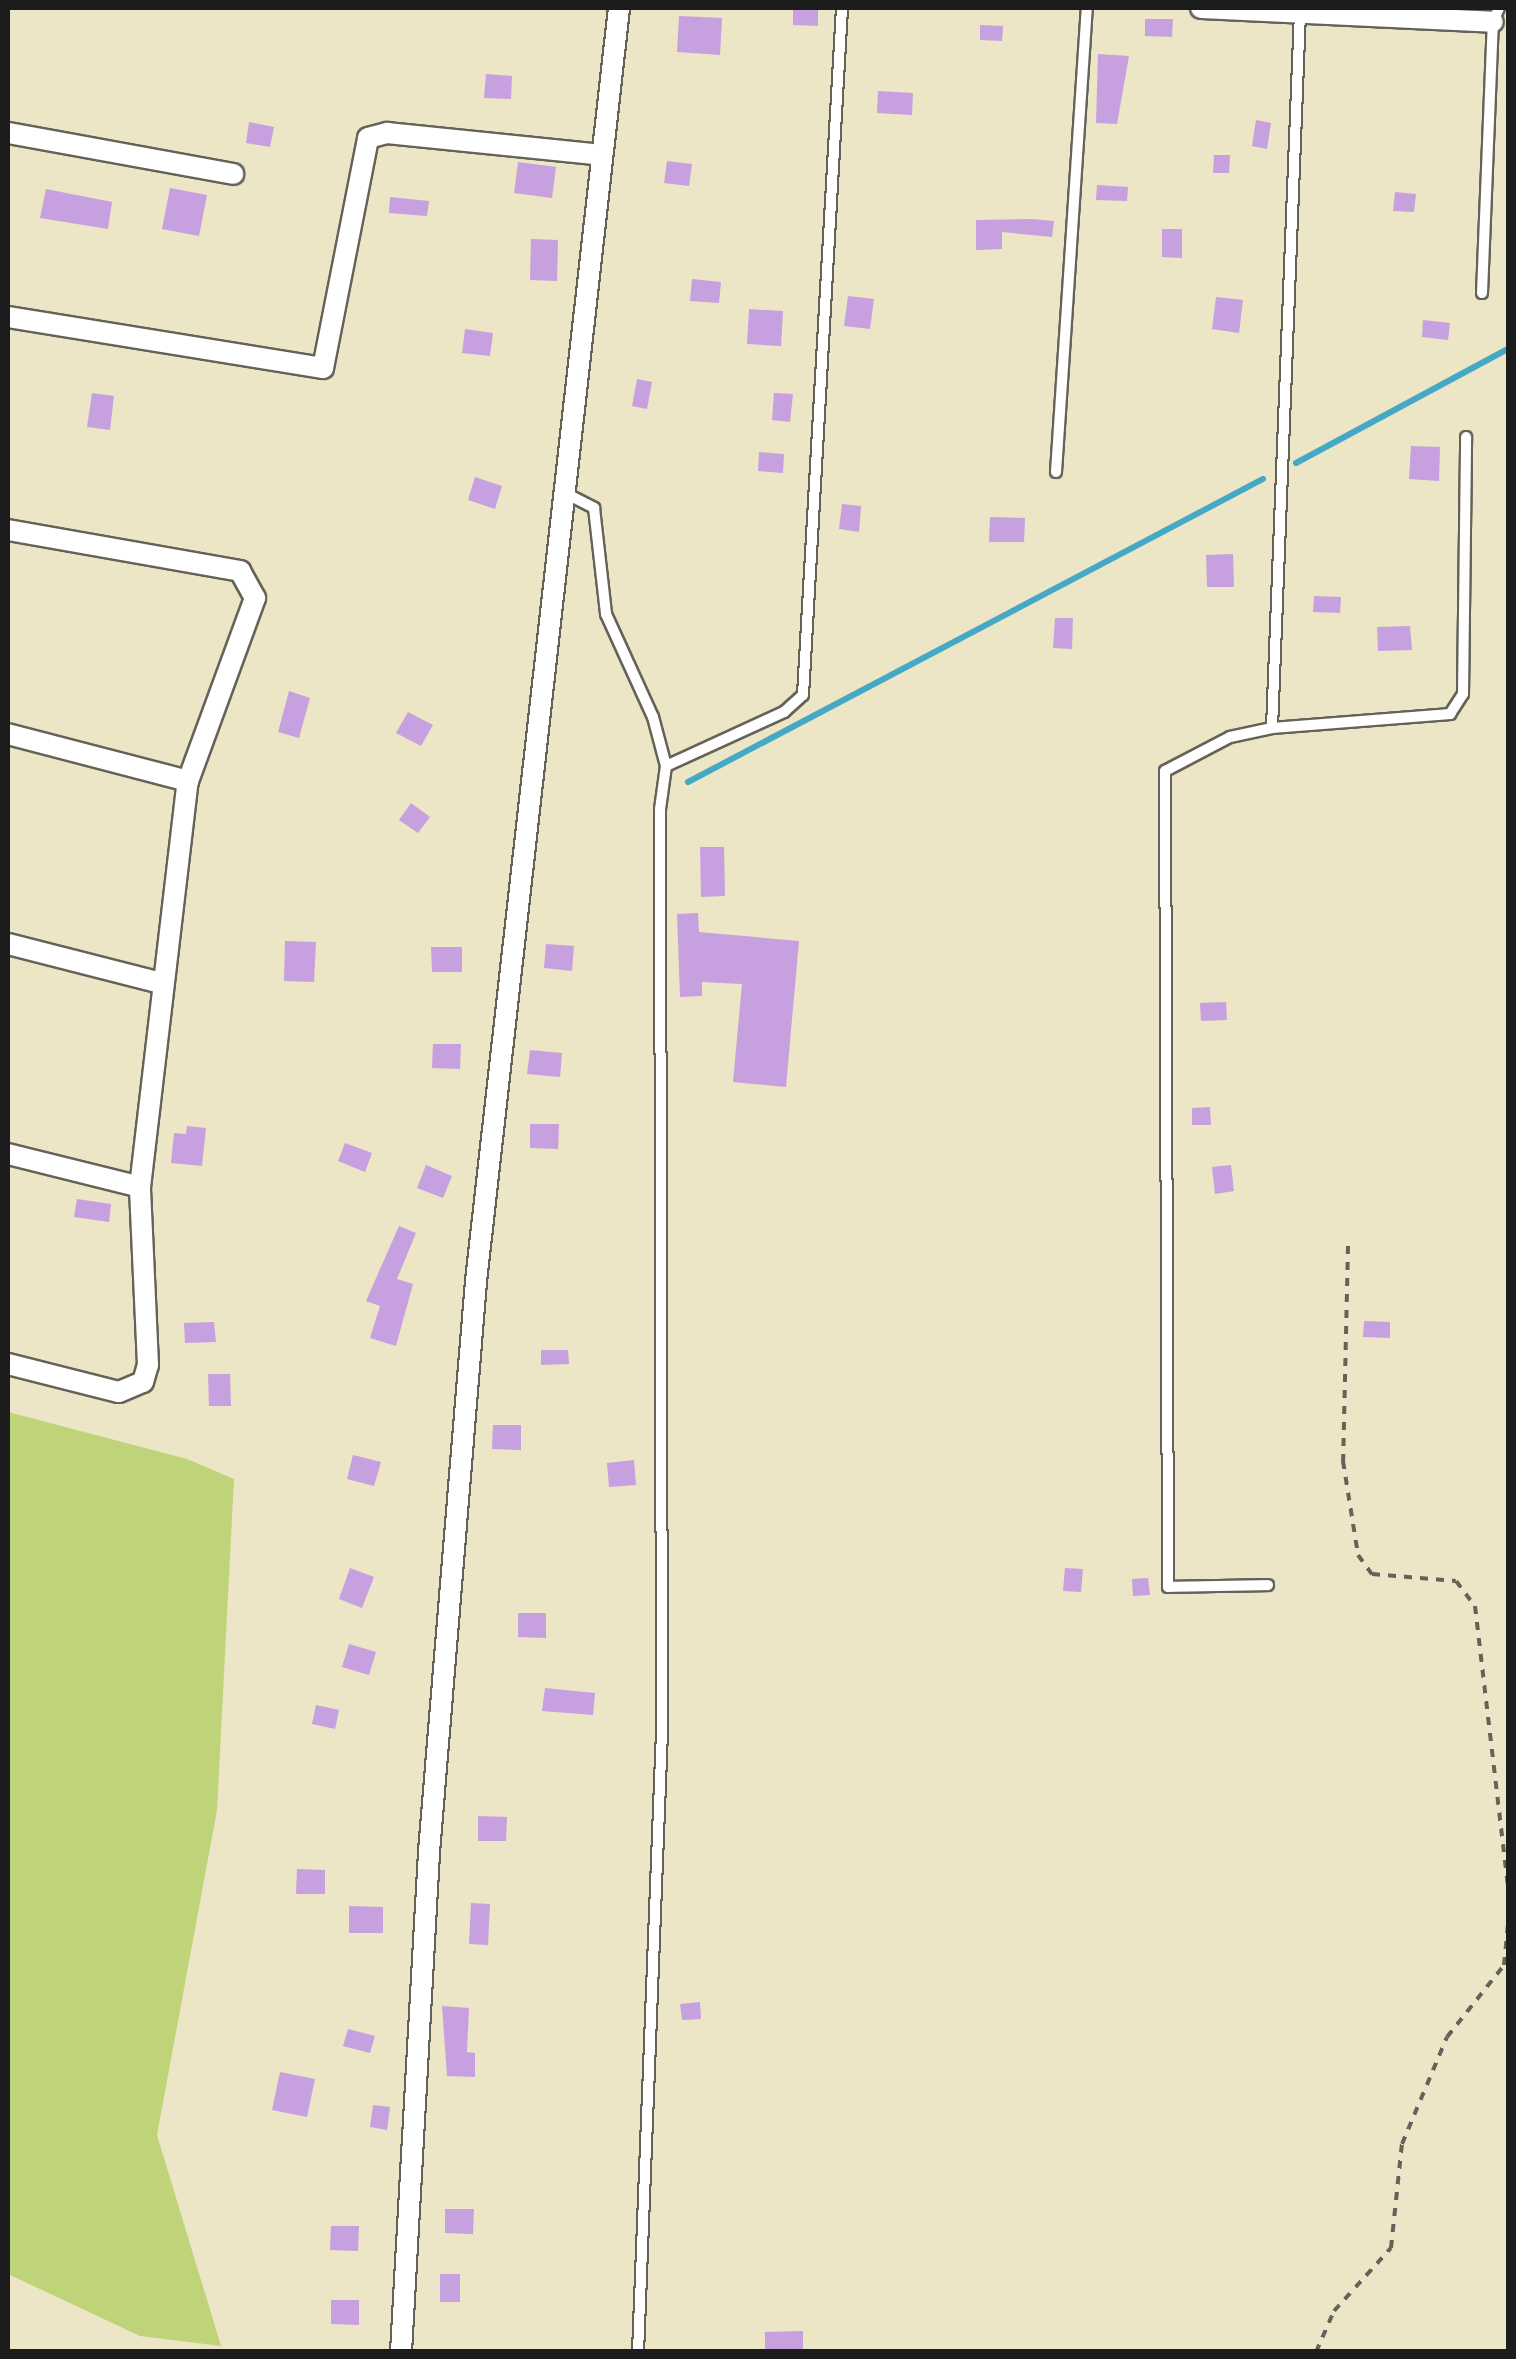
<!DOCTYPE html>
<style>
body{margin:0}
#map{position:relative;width:1516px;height:2359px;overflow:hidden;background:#ece5c6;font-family:Caveat,sans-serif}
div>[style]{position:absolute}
.green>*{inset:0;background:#bfd478}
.stream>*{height:6px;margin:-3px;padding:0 3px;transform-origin:3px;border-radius:3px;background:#45a9c5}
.building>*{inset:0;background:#c7a0df}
.path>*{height:4px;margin-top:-2px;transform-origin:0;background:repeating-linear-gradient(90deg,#656258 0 8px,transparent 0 16px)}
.roads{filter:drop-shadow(2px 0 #656258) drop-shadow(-2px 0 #656258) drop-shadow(0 2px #656258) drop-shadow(0 -2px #656258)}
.lane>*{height:10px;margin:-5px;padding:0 5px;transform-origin:5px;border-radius:5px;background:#fff}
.street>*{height:20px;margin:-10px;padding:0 10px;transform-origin:10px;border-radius:10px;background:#fff}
span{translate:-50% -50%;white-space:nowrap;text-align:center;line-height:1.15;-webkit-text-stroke:9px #fcf5e5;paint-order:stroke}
.frame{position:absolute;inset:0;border:10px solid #1c1c1c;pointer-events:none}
</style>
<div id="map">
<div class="green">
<i style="clip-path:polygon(8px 1412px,187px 1459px,234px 1479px,217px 1810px,157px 2135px,221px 2346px,140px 2336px,8px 2274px)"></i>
</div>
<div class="stream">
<i style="left:1296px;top:463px;width:241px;rotate:-28.3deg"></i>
<i style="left:688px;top:782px;width:650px;rotate:-27.79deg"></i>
</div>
<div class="building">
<i style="clip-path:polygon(793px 9px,818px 9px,818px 26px,793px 25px)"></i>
<i style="clip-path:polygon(679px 16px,722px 18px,720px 55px,677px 52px)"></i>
<i style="clip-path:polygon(1145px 19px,1173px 19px,1172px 37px,1145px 36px)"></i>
<i style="clip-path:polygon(980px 25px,1003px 26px,1002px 41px,980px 40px)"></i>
<i style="clip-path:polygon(1098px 54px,1129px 56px,1117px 124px,1096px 123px)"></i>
<i style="clip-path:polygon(486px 74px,512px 76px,511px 99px,484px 98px)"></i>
<i style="clip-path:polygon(878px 91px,913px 93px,912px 115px,877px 113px)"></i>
<i style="clip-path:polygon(1256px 120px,1271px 123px,1267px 149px,1252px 146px)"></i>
<i style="clip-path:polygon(249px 122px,274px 127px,270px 147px,246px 143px)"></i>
<i style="clip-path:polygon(1214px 155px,1230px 155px,1229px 173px,1213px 173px)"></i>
<i style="clip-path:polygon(667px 161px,692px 164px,689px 186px,664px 183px)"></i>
<i style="clip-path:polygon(518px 162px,556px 167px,552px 198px,514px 193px)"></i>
<i style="clip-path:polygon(1097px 185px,1128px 187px,1127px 201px,1096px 200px)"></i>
<i style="clip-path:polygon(170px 188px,207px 195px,199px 236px,162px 229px)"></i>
<i style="clip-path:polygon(46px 189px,112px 202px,108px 229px,40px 218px)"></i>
<i style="clip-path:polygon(1395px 192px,1416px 194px,1414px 212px,1393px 211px)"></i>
<i style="clip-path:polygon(390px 197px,429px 201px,427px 216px,389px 213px)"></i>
<i style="clip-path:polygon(1031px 219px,1054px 221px,1052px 237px,1002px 232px,1002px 249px,976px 250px,976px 220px)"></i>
<i style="clip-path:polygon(1162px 229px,1182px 229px,1182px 258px,1162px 257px)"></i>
<i style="clip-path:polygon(531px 239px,558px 240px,557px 281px,530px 280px)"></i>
<i style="clip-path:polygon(692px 279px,721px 282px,719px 303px,690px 301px)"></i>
<i style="clip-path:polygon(848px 296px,874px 299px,870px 329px,844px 326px)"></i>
<i style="clip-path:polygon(1216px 297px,1243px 300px,1239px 333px,1212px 329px)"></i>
<i style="clip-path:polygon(749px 309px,783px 311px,781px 346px,747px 344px)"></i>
<i style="clip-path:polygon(1423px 320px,1450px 323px,1448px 340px,1422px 337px)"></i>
<i style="clip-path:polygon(465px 329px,493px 333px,490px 356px,462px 353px)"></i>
<i style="clip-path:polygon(637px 379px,652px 382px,647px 409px,632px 406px)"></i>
<i style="clip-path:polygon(92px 393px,114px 396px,110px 430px,87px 427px)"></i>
<i style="clip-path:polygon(774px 393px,793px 394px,790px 422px,772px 420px)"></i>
<i style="clip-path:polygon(1411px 446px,1440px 447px,1439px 481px,1409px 479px)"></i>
<i style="clip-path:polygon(759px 452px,784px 454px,783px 473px,758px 471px)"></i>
<i style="clip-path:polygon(475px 477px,502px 486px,495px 509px,468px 500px)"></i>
<i style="clip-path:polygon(842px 504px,861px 506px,859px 532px,839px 529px)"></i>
<i style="clip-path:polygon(990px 517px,1025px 518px,1024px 542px,989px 542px)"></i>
<i style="clip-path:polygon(1233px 554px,1234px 587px,1207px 587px,1206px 555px)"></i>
<i style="clip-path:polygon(1314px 596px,1341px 597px,1340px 613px,1313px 612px)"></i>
<i style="clip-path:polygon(1055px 618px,1073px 618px,1072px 649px,1053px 648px)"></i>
<i style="clip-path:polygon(1410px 626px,1412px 650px,1378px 651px,1377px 627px)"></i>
<i style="clip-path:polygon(289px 691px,310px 698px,299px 738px,278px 732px)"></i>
<i style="clip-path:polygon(408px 712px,433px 725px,421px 746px,396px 733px)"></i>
<i style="clip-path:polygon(411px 803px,430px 817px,418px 833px,399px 820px)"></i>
<i style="clip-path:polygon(700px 847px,724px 847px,725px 896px,701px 897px)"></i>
<i style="clip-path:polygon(698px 913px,699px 932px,799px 941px,786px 1087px,733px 1082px,742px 984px,702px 982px,702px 996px,680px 997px,677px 914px)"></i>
<i style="clip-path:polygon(285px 941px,316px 942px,314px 982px,284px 981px)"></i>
<i style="clip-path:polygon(546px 944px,574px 946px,572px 971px,544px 968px)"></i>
<i style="clip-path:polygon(431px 947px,462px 947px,462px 972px,432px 972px)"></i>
<i style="clip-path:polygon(1226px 1002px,1227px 1020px,1201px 1021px,1200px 1003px)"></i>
<i style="clip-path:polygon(433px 1044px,461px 1044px,460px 1069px,432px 1068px)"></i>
<i style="clip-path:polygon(530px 1050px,562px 1053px,560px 1077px,527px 1074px)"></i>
<i style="clip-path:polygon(1210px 1107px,1211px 1125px,1192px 1125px,1192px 1108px)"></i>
<i style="clip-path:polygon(530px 1124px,559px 1124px,558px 1149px,530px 1148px)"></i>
<i style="clip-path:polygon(187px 1126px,206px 1128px,202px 1166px,171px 1163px,174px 1133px,186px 1134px)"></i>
<i style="clip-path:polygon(345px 1143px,372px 1153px,365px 1172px,338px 1161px)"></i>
<i style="clip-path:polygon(426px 1165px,452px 1176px,443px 1198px,417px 1188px)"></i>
<i style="clip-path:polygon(1231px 1165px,1234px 1191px,1215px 1194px,1212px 1167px)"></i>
<i style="clip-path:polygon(77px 1199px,111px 1204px,109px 1222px,74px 1217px)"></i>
<i style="clip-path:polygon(399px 1226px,416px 1233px,397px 1279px,413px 1284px,396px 1346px,370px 1338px,380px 1306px,366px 1301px)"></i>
<i style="clip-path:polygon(1364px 1321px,1390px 1322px,1390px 1338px,1363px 1337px)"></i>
<i style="clip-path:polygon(214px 1322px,216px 1342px,185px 1343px,184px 1323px)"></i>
<i style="clip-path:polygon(541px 1350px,568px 1350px,569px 1364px,541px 1365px)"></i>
<i style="clip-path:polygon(208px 1374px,230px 1374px,231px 1406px,209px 1406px)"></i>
<i style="clip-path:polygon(493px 1425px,521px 1425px,521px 1450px,492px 1449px)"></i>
<i style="clip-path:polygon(353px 1455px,381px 1462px,374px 1486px,347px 1479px)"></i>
<i style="clip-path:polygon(634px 1460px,636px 1485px,609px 1487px,607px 1463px)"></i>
<i style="clip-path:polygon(350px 1568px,374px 1577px,362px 1608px,339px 1599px)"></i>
<i style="clip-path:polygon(1065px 1568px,1083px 1569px,1081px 1592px,1063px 1591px)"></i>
<i style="clip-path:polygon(1148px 1578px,1150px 1595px,1133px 1596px,1132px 1579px)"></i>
<i style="clip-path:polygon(518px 1613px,546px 1613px,546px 1638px,518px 1637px)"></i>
<i style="clip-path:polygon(349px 1644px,376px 1652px,369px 1675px,342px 1667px)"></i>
<i style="clip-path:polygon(545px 1688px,595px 1693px,593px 1715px,542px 1711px)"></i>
<i style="clip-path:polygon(316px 1705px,339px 1710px,335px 1729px,312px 1724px)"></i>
<i style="clip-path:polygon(478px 1816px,507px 1817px,506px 1841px,478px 1841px)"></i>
<i style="clip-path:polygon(297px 1869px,325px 1870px,325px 1894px,296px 1894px)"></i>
<i style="clip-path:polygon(471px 1903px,490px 1904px,488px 1945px,469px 1944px)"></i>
<i style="clip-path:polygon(349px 1906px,383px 1907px,383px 1933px,349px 1933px)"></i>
<i style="clip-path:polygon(700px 2002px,701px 2019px,682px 2020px,680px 2004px)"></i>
<i style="clip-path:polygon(442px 2006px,469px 2008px,467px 2052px,475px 2053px,475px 2077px,447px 2076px)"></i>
<i style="clip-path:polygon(348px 2029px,375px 2036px,370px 2053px,343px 2046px)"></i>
<i style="clip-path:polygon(280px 2072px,315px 2079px,307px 2117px,272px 2110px)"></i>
<i style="clip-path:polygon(373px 2105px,390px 2107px,387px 2130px,370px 2127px)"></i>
<i style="clip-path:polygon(445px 2209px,474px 2209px,473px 2234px,445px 2233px)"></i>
<i style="clip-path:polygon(331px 2226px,359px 2226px,358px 2251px,330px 2250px)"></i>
<i style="clip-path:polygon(440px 2274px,460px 2274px,460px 2302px,440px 2302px)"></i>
<i style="clip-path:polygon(331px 2300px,359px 2300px,359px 2325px,331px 2324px)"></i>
<i style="clip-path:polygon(803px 2331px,803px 2352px,765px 2352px,765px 2332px)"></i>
</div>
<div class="path">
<i style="left:1348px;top:1246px;width:215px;rotate:91.3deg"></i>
<i style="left:1343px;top:1461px;width:95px;rotate:80.9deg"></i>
<i style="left:1358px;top:1555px;width:24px;rotate:54deg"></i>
<i style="left:1372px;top:1574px;width:84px;rotate:4.8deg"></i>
<i style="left:1456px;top:1581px;width:31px;rotate:53deg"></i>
<i style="left:1475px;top:1606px;width:282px;rotate:83.3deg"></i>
<i style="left:1316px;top:2352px;width:45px;rotate:-66.3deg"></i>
<i style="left:1334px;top:2311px;width:85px;rotate:-47.9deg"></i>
<i style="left:1391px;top:2248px;width:105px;rotate:-84deg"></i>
<i style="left:1402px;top:2144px;width:116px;rotate:-67.2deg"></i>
<i style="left:1447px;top:2037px;width:92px;rotate:-51.6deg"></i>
<i style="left:1504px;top:1965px;width:41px;rotate:-84.4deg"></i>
</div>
<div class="roads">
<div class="lane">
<i style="left:1482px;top:293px;width:271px;rotate:-87.7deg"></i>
<i style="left:1493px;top:22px;width:15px;rotate:-67deg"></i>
<i style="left:1056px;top:472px;width:465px;rotate:-86.2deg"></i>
<i style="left:565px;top:493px;width:33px;rotate:27deg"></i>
<i style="left:594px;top:508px;width:107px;rotate:83.5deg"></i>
<i style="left:606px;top:614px;width:113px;rotate:65.5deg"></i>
<i style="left:653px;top:717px;width:51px;rotate:75.1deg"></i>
<i style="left:666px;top:766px;width:43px;rotate:97.9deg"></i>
<i style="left:660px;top:809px;width:922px;rotate:89.88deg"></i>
<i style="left:662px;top:1731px;width:621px;rotate:92.21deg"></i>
<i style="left:1272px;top:728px;width:716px;rotate:-87.76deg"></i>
<i style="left:666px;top:766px;width:130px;rotate:-24.6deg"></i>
<i style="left:784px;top:712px;width:25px;rotate:-42deg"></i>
<i style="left:803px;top:695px;width:688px;rotate:-86.75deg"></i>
<i style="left:1268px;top:1585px;width:100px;rotate:178.9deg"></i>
<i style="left:1168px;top:1587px;width:816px;rotate:-90.21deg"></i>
<i style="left:1165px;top:771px;width:73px;rotate:-27.6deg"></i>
<i style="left:1230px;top:737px;width:43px;rotate:-12.1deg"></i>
<i style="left:1272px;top:728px;width:179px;rotate:-4.5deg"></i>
<i style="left:1450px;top:714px;width:24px;rotate:-57deg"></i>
<i style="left:1463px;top:694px;width:257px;rotate:-89.3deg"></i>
</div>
<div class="street">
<i style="left:1201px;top:8px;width:292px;rotate:2.7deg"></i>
<i style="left:8px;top:133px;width:229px;rotate:10.3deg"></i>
<i style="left:8px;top:317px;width:319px;rotate:9.2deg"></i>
<i style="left:323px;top:368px;width:234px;rotate:-78.9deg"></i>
<i style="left:368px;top:138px;width:20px;rotate:-15deg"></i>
<i style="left:387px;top:133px;width:216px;rotate:5.8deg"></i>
<i style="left:8px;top:530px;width:236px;rotate:10deg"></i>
<i style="left:240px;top:571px;width:31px;rotate:61deg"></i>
<i style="left:255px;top:598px;width:195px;rotate:110.1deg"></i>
<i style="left:188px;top:781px;width:186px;rotate:-165.4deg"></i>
<i style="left:8px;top:944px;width:158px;rotate:14.3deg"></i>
<i style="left:8px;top:1154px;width:136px;rotate:14deg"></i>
<i style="left:8px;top:1364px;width:114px;rotate:14.2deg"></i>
<i style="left:119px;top:1392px;width:26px;rotate:-23deg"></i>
<i style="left:143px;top:1382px;width:18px;rotate:-74deg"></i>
<i style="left:148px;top:1365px;width:178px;rotate:-92.6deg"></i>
<i style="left:140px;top:1187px;width:409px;rotate:-83.3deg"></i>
<i style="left:401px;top:2352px;width:501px;rotate:-86.79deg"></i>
<i style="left:429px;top:1852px;width:573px;rotate:-85.29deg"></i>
<i style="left:476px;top:1281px;width:1281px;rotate:-83.59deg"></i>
</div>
</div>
<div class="frame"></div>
</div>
